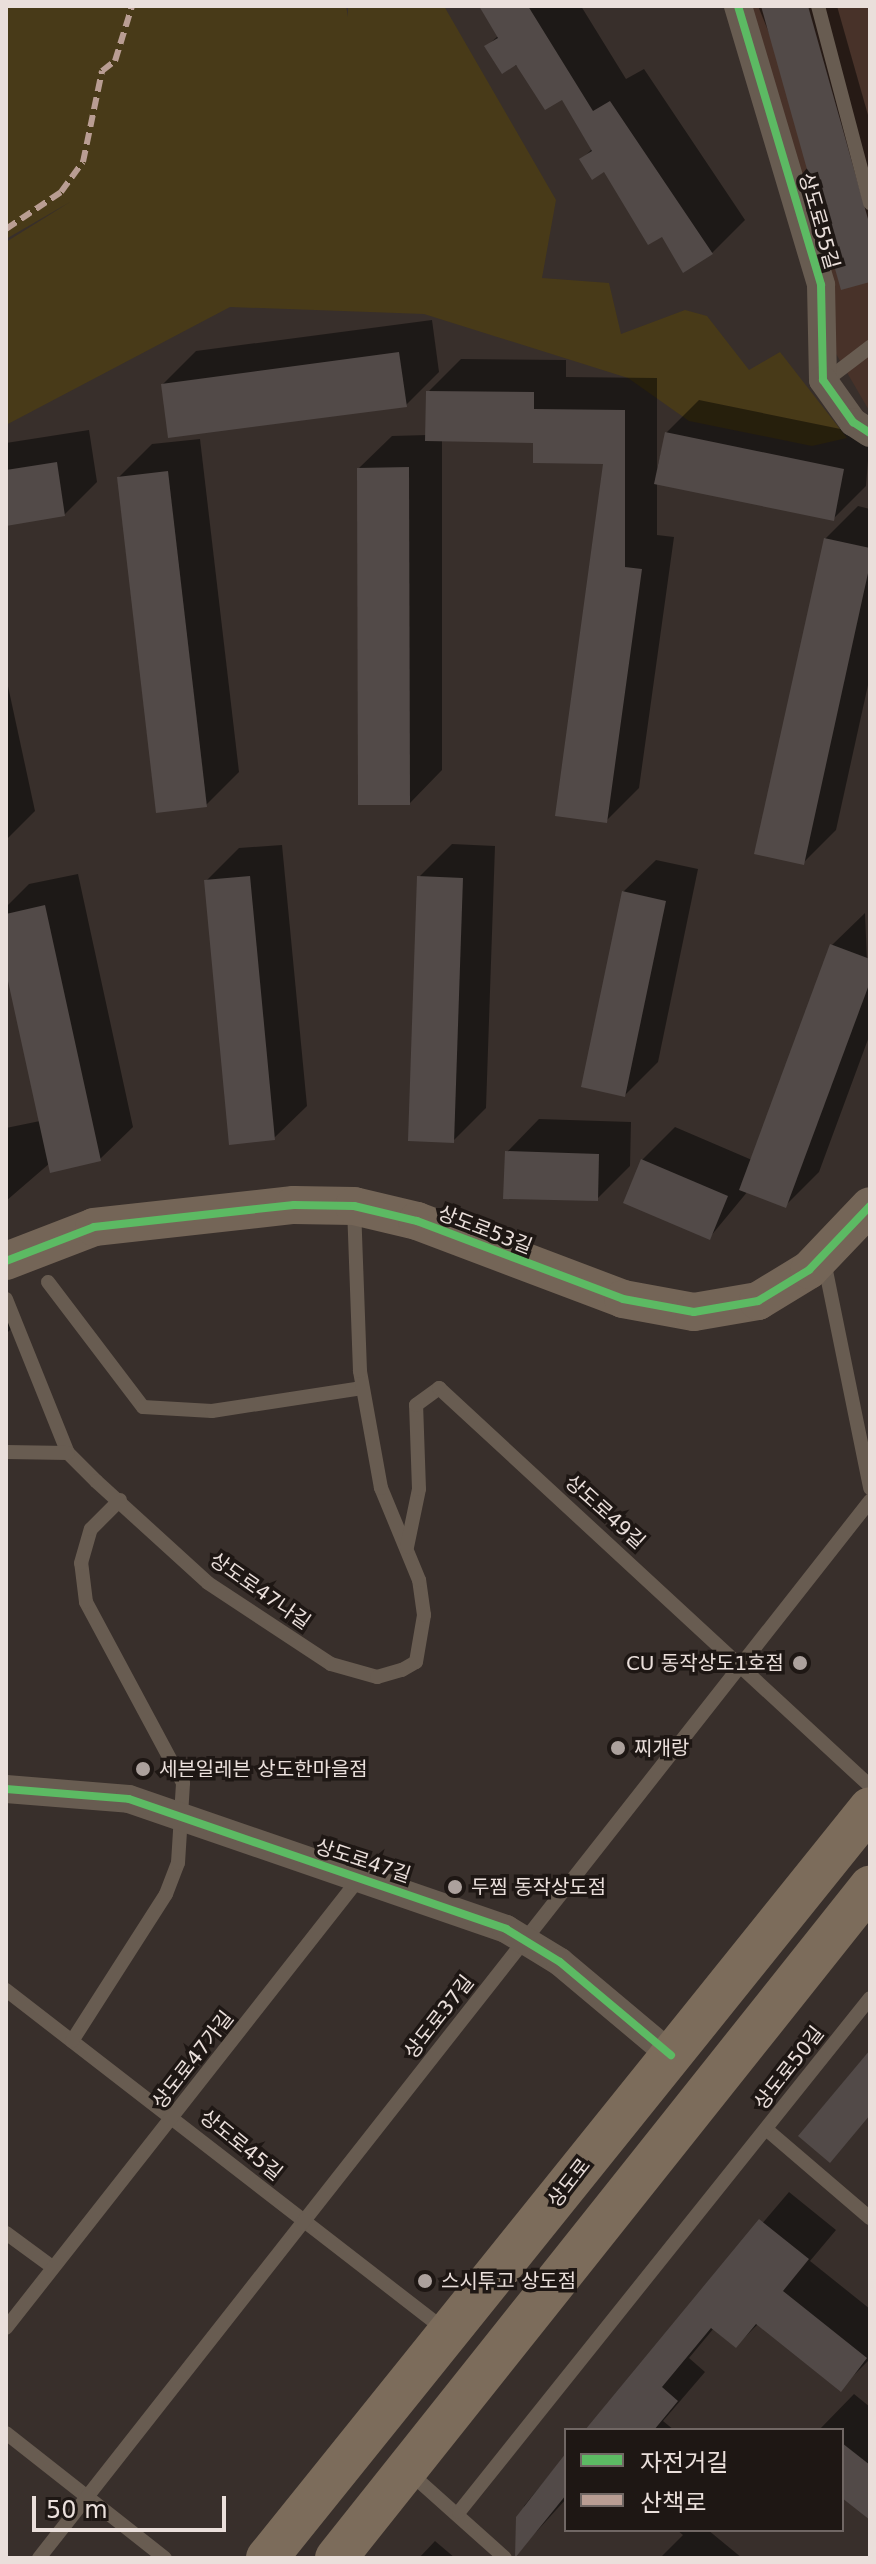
<!DOCTYPE html>
<meta charset="utf-8">
<style>
body{margin:0}
#map{position:relative;width:876px;height:2564px;overflow:hidden;background:#382f2b;font-family:"DejaVu Sans","Noto Sans KR",sans-serif}
div>[style]{position:absolute}
.built>*{inset:0;background:#483229}
.green>*{inset:0;background:#483a18}
.shadow>*{inset:0;background:#0007}
.building>*{inset:0;background:#524a48}
.lane>*{height:14px;margin:-7px;padding:0 7px;transform-origin:7px;border-radius:7px;background:#685c51}
.street>*{height:28px;margin:-14px;padding:0 14px;transform-origin:14px;border-radius:14px;background:#685c51}
.secondary>*{height:38px;margin:-19px;padding:0 19px;transform-origin:19px;border-radius:19px;background:#746557}
.primary>*{height:42px;margin:-21px;padding:0 21px;transform-origin:21px;border-radius:21px;background:#7c6c5b}
.quiet>*{height:6px;margin-top:-3px;transform-origin:0;background:repeating-linear-gradient(90deg,#b99d93 0 12px,transparent 0 18px)}
.cycleway>*{height:8px;margin:-4px;padding:0 4px;transform-origin:4px;border-radius:4px;background:#5cba63}
.dots>*{width:22px;height:22px;translate:-50% -50%;box-sizing:border-box;border:4px solid #1e1714;border-radius:50%}
span{translate:-50% -50%;white-space:nowrap;text-align:center;line-height:1.15;-webkit-text-stroke:7px #1e1714;paint-order:stroke}
.street-label{font-size:20px;color:#eadfdb}
.poi-label{font-size:20px;color:#eadfdb}
.right{translate:-100% -50%;text-align:right}
.left{translate:0 -50%;text-align:left}
.frame{position:absolute;inset:0;border:8px solid #eadfdb;pointer-events:none}
.legend{position:absolute;left:564px;top:2428px;width:280px;height:104px;box-sizing:border-box;background:#1e1714;border:2px solid #706764;margin:0;padding:10px 14px;list-style:none;font-size:24px;color:#eadfdb}
.legend li{display:flex;align-items:center;gap:16px;height:40px}
.legend b{width:40px;border:2px solid #706764}
.scale{position:absolute;left:32px;top:2496px;width:194px;height:36px;box-sizing:border-box;border:4px solid #eadfdb;border-top:0;padding-left:10px;font-size:24px;line-height:28px;white-space:nowrap;color:#eadfdb;-webkit-text-stroke:6px #1e1714;paint-order:stroke}
</style>
<div id="map">
<div class="built">
<i style="clip-path:polygon(745px 6px,870px 6px,870px 412px,835px 352px)"></i>
</div>
<div class="green">
<i style="clip-path:polygon(6px 6px,346px 6px,348px 17px,348px 6px,444px 6px,556px 200px,542px 278px,609px 283px,621px 334px,685px 310px,707px 316px,749px 370px,780px 352px,847px 438px,812px 446px,689px 421px,628px 378px,424px 314px,230px 307px,6px 425px,6px 242px,70px 202px,6px 239px)"></i>
</div>
<div class="shadow">
<i style="clip-path:polygon(481px 6px,581px 6px,626px 79px,644px 69px,745px 220px,712px 253px,662px 234px,604px 170px,582px 159px,593px 148px,562px 97px,487px 46px,499px 35px)"></i>
<i style="clip-path:polygon(758px 6px,837px 6px,870px 122px,870px 280px)"></i>
<i style="clip-path:polygon(432px 320px,439px 372px,406px 405px,163px 384px,196px 351px)"></i>
<i style="clip-path:polygon(461px 359px,566px 360px,566px 377px,657px 378px,657px 469px,666px 433px,699px 400px,870px 435px,866px 486px,833px 519px,657px 483px,657px 535px,674px 537px,639px 788px,606px 821px,605px 462px,535px 441px,442px 439px,442px 770px,410px 803px,359px 468px,392px 436px,427px 435px,428px 392px)"></i>
<i style="clip-path:polygon(89px 430px,97px 482px,64px 515px,6px 524px,6px 443px)"></i>
<i style="clip-path:polygon(200px 439px,239px 772px,206px 805px,119px 477px,152px 444px)"></i>
<i style="clip-path:polygon(858px 506px,870px 509px,870px 676px,836px 830px,803px 863px,825px 539px)"></i>
<i style="clip-path:polygon(6px 677px,35px 811px,6px 840px)"></i>
<i style="clip-path:polygon(452px 844px,495px 846px,486px 1108px,453px 1141px,419px 877px)"></i>
<i style="clip-path:polygon(282px 845px,307px 1106px,274px 1138px,206px 881px,239px 848px)"></i>
<i style="clip-path:polygon(656px 860px,698px 869px,658px 1062px,625px 1095px,623px 892px)"></i>
<i style="clip-path:polygon(78px 874px,133px 1127px,100px 1159px,50px 1163px,6px 1201px,6px 1128px,40px 1121px,6px 963px,6px 907px,29px 884px)"></i>
<i style="clip-path:polygon(865px 913px,870px 1034px,819px 1172px,786px 1205px,748px 1191px,710px 1237px,642px 1160px,675px 1127px,752px 1160px,832px 945px)"></i>
<i style="clip-path:polygon(539px 1119px,631px 1122px,630px 1166px,597px 1199px,507px 1152px)"></i>
<i style="clip-path:polygon(6px 1295px,17px 1323px,6px 1334px)"></i>
<i style="clip-path:polygon(789px 2192px,836px 2230px,810px 2261px,870px 2309px,870px 2359px,840px 2389px,759px 2323px,736px 2346px,714px 2328px,689px 2358px,705px 2372px,663px 2421px,674px 2430px,587px 2430px)"></i>
<i style="clip-path:polygon(854px 2394px,870px 2407px,870px 2518px,842px 2495px,842px 2430px,819px 2430px)"></i>
<i style="clip-path:polygon(566px 2455px,566px 2499px,518px 2552px,524px 2506px)"></i>
<i style="clip-path:polygon(677px 2530px,708px 2530px,742px 2558px,660px 2558px,683px 2535px)"></i>
<i style="clip-path:polygon(435px 2541px,455px 2558px,419px 2558px)"></i>
</div>
<div class="building">
<i style="clip-path:polygon(479px 6px,528px 6px,593px 111px,610px 101px,713px 254px,683px 273px,662px 237px,648px 245px,604px 172px,592px 180px,579px 159px,592px 151px,562px 100px,545px 110px,516px 65px,502px 74px,484px 46px,498px 38px)"></i>
<i style="clip-path:polygon(761px 6px,808px 6px,870px 226px,870px 282px,841px 290px)"></i>
<i style="clip-path:polygon(399px 352px,407px 407px,168px 438px,161px 384px)"></i>
<i style="clip-path:polygon(426px 391px,534px 392px,534px 409px,625px 410px,625px 567px,642px 569px,607px 823px,555px 816px,603px 464px,533px 463px,533px 443px,425px 441px)"></i>
<i style="clip-path:polygon(665px 432px,844px 469px,834px 521px,654px 484px)"></i>
<i style="clip-path:polygon(57px 462px,65px 516px,6px 526px,6px 470px)"></i>
<i style="clip-path:polygon(409px 467px,410px 805px,358px 805px,357px 468px)"></i>
<i style="clip-path:polygon(168px 471px,207px 807px,156px 813px,117px 477px)"></i>
<i style="clip-path:polygon(824px 538px,870px 548px,870px 564px,804px 865px,754px 854px)"></i>
<i style="clip-path:polygon(250px 876px,275px 1140px,229px 1145px,204px 880px)"></i>
<i style="clip-path:polygon(417px 876px,463px 878px,454px 1143px,408px 1141px)"></i>
<i style="clip-path:polygon(622px 891px,666px 901px,625px 1097px,581px 1087px)"></i>
<i style="clip-path:polygon(45px 905px,101px 1161px,50px 1173px,6px 972px,6px 914px)"></i>
<i style="clip-path:polygon(830px 944px,870px 959px,870px 982px,786px 1208px,739px 1190px)"></i>
<i style="clip-path:polygon(505px 1151px,599px 1154px,598px 1201px,503px 1199px)"></i>
<i style="clip-path:polygon(641px 1159px,728px 1196px,710px 1240px,623px 1203px)"></i>
<i style="clip-path:polygon(870px 2050px,870px 2115px,830px 2163px,798px 2136px)"></i>
<i style="clip-path:polygon(759px 2219px,809px 2259px,783px 2291px,867px 2358px,841px 2392px,756px 2324px,736px 2348px,711px 2328px,662px 2387px,678px 2401px,654px 2430px,585px 2430px)"></i>
<i style="clip-path:polygon(842px 2443px,870px 2465px,870px 2520px,842px 2498px)"></i>
<i style="clip-path:polygon(566px 2453px,566px 2495px,515px 2558px,516px 2517px)"></i>
</div>
<div class="lane">
<i style="left:818px;top:6px;width:204px;rotate:75.2deg"></i>
<i style="left:824px;top:382px;width:58px;rotate:-37.3deg"></i>
<i style="left:824px;top:1261px;width:232px;rotate:78.5deg"></i>
<i style="left:48px;top:1282px;width:157px;rotate:52.8deg"></i>
<i style="left:143px;top:1407px;width:69px;rotate:3.3deg"></i>
<i style="left:212px;top:1411px;width:152px;rotate:-8.7deg"></i>
<i style="left:6px;top:1299px;width:166px;rotate:68.1deg"></i>
<i style="left:68px;top:1453px;width:40px;rotate:45deg"></i>
<i style="left:96px;top:1481px;width:151px;rotate:42.3deg"></i>
<i style="left:208px;top:1583px;width:147px;rotate:33.4deg"></i>
<i style="left:331px;top:1664px;width:48px;rotate:15.8deg"></i>
<i style="left:377px;top:1677px;width:26px;rotate:-16deg"></i>
<i style="left:402px;top:1670px;width:16px;rotate:-30deg"></i>
<i style="left:416px;top:1662px;width:48px;rotate:-80.3deg"></i>
<i style="left:424px;top:1615px;width:35px;rotate:-98deg"></i>
<i style="left:419px;top:1580px;width:100px;rotate:-112.4deg"></i>
<i style="left:381px;top:1488px;width:119px;rotate:-100.2deg"></i>
<i style="left:360px;top:1371px;width:163px;rotate:-92.1deg"></i>
<i style="left:6px;top:1452px;width:62px;rotate:0.9deg"></i>
<i style="left:407px;top:1547px;width:59px;rotate:-78.3deg"></i>
<i style="left:419px;top:1489px;width:84px;rotate:-92deg"></i>
<i style="left:416px;top:1405px;width:29px;rotate:-36deg"></i>
<i style="left:439px;top:1388px;width:587px;rotate:42.72deg"></i>
<i style="left:6px;top:1990px;width:555px;rotate:37.76deg"></i>
<i style="left:72px;top:2041px;width:174px;rotate:-57.4deg"></i>
<i style="left:166px;top:1894px;width:33px;rotate:-69deg"></i>
<i style="left:178px;top:1863px;width:80px;rotate:-86.4deg"></i>
<i style="left:183px;top:1783px;width:205px;rotate:-118.2deg"></i>
<i style="left:86px;top:1602px;width:39px;rotate:-97deg"></i>
<i style="left:81px;top:1563px;width:35px;rotate:-74deg"></i>
<i style="left:91px;top:1529px;width:41px;rotate:-45deg"></i>
<i style="left:766px;top:2129px;width:137px;rotate:40.6deg"></i>
<i style="left:6px;top:2233px;width:56px;rotate:36.3deg"></i>
<i style="left:6px;top:2328px;width:575px;rotate:-51.85deg"></i>
<i style="left:6px;top:2433px;width:202px;rotate:38.2deg"></i>
<i style="left:410px;top:2473px;width:127px;rotate:41.8deg"></i>
<i style="left:459px;top:2512px;width:658px;rotate:-51.35deg"></i>
<i style="left:39px;top:2558px;width:1345px;rotate:-51.83deg"></i>
</div>
<div class="street">
<i style="left:738px;top:6px;width:291px;rotate:73.4deg"></i>
<i style="left:821px;top:285px;width:95px;rotate:88.8deg"></i>
<i style="left:823px;top:380px;width:52px;rotate:54.5deg"></i>
<i style="left:853px;top:422px;width:20px;rotate:33deg"></i>
<i style="left:6px;top:1789px;width:123px;rotate:4.6deg"></i>
<i style="left:129px;top:1799px;width:399px;rotate:19deg"></i>
<i style="left:506px;top:1929px;width:63px;rotate:31.4deg"></i>
<i style="left:560px;top:1962px;width:145px;rotate:40deg"></i>
</div>
<div class="secondary">
<i style="left:6px;top:1261px;width:94px;rotate:-21.1deg"></i>
<i style="left:94px;top:1227px;width:201px;rotate:-6.3deg"></i>
<i style="left:294px;top:1205px;width:60px;rotate:1deg"></i>
<i style="left:354px;top:1206px;width:65px;rotate:13.4deg"></i>
<i style="left:417px;top:1221px;width:220px;rotate:20.7deg"></i>
<i style="left:623px;top:1299px;width:72px;rotate:10.4deg"></i>
<i style="left:694px;top:1312px;width:65px;rotate:-9.8deg"></i>
<i style="left:758px;top:1301px;width:60px;rotate:-31.3deg"></i>
<i style="left:809px;top:1270px;width:88px;rotate:-46.4deg"></i>
</div>
<div class="primary">
<i style="left:267px;top:2558px;width:962px;rotate:-51.2deg"></i>
<i style="left:336px;top:2558px;width:858px;rotate:-51.49deg"></i>
</div>
<div class="quiet">
<i style="left:6px;top:229px;width:66px;rotate:-33.9deg"></i>
<i style="left:61px;top:192px;width:37px;rotate:-54deg"></i>
<i style="left:83px;top:162px;width:93px;rotate:-78.2deg"></i>
<i style="left:102px;top:71px;width:16px;rotate:-38deg"></i>
<i style="left:115px;top:61px;width:58px;rotate:-72.8deg"></i>
</div>
<div class="cycleway">
<i style="left:738px;top:6px;width:291px;rotate:73.4deg"></i>
<i style="left:821px;top:285px;width:95px;rotate:88.8deg"></i>
<i style="left:823px;top:380px;width:52px;rotate:54.5deg"></i>
<i style="left:853px;top:422px;width:20px;rotate:33deg"></i>
<i style="left:6px;top:1261px;width:94px;rotate:-21.1deg"></i>
<i style="left:94px;top:1227px;width:201px;rotate:-6.3deg"></i>
<i style="left:294px;top:1205px;width:60px;rotate:1deg"></i>
<i style="left:354px;top:1206px;width:65px;rotate:13.4deg"></i>
<i style="left:417px;top:1221px;width:220px;rotate:20.7deg"></i>
<i style="left:623px;top:1299px;width:72px;rotate:10.4deg"></i>
<i style="left:694px;top:1312px;width:65px;rotate:-9.8deg"></i>
<i style="left:758px;top:1301px;width:60px;rotate:-31.3deg"></i>
<i style="left:809px;top:1270px;width:88px;rotate:-46.4deg"></i>
<i style="left:6px;top:1789px;width:123px;rotate:4.6deg"></i>
<i style="left:129px;top:1799px;width:399px;rotate:19deg"></i>
<i style="left:506px;top:1929px;width:63px;rotate:31.4deg"></i>
<i style="left:560px;top:1962px;width:145px;rotate:40deg"></i>
</div>
<div class="dots">
<i style="left:800px;top:1663px;background:#aca19d"></i>
<i style="left:618px;top:1748px;background:#aca19d"></i>
<i style="left:143px;top:1769px;background:#aca19d"></i>
<i style="left:455px;top:1887px;background:#aca19d"></i>
<i style="left:425px;top:2281px;background:#aca19d"></i>
</div>
<div class="street-label">
<span style="left:819px;top:221px;rotate:74deg">상도로55길</span>
<span style="left:485px;top:1230px;rotate:21deg">상도로53길</span>
<span style="left:605px;top:1512px;rotate:42deg">상도로49길</span>
<span style="left:260px;top:1591px;rotate:35deg">상도로47나길</span>
<span style="left:363px;top:1861px;rotate:18deg">상도로47길</span>
<span style="left:439px;top:2017px;rotate:-52deg">상도로37길</span>
<span style="left:193px;top:2060px;rotate:-52deg">상도로47가길</span>
<span style="left:789px;top:2068px;rotate:-52deg">상도로50길</span>
<span style="left:241px;top:2145px;rotate:39deg">상도로45길</span>
<span style="left:569px;top:2183px;rotate:-52deg">상도로</span>
</div>
<div class="poi-label">
<span class="right" style="left:784px;top:1663px">CU 동작상도1호점</span>
<span class="left" style="left:634px;top:1748px">찌개랑</span>
<span class="left" style="left:159px;top:1769px">세븐일레븐 상도한마을점</span>
<span class="left" style="left:471px;top:1887px">두찜 동작상도점</span>
<span class="left" style="left:441px;top:2281px">스시투고 상도점</span>
</div>
<div class="frame"></div>
<ul class="legend">
<li><b style="height:10px;background:#5cba63"></b>자전거길</li>
<li><b style="height:10px;background:#b99d93"></b>산책로</li>
</ul>
<div class="scale">50 m</div>
</div>
